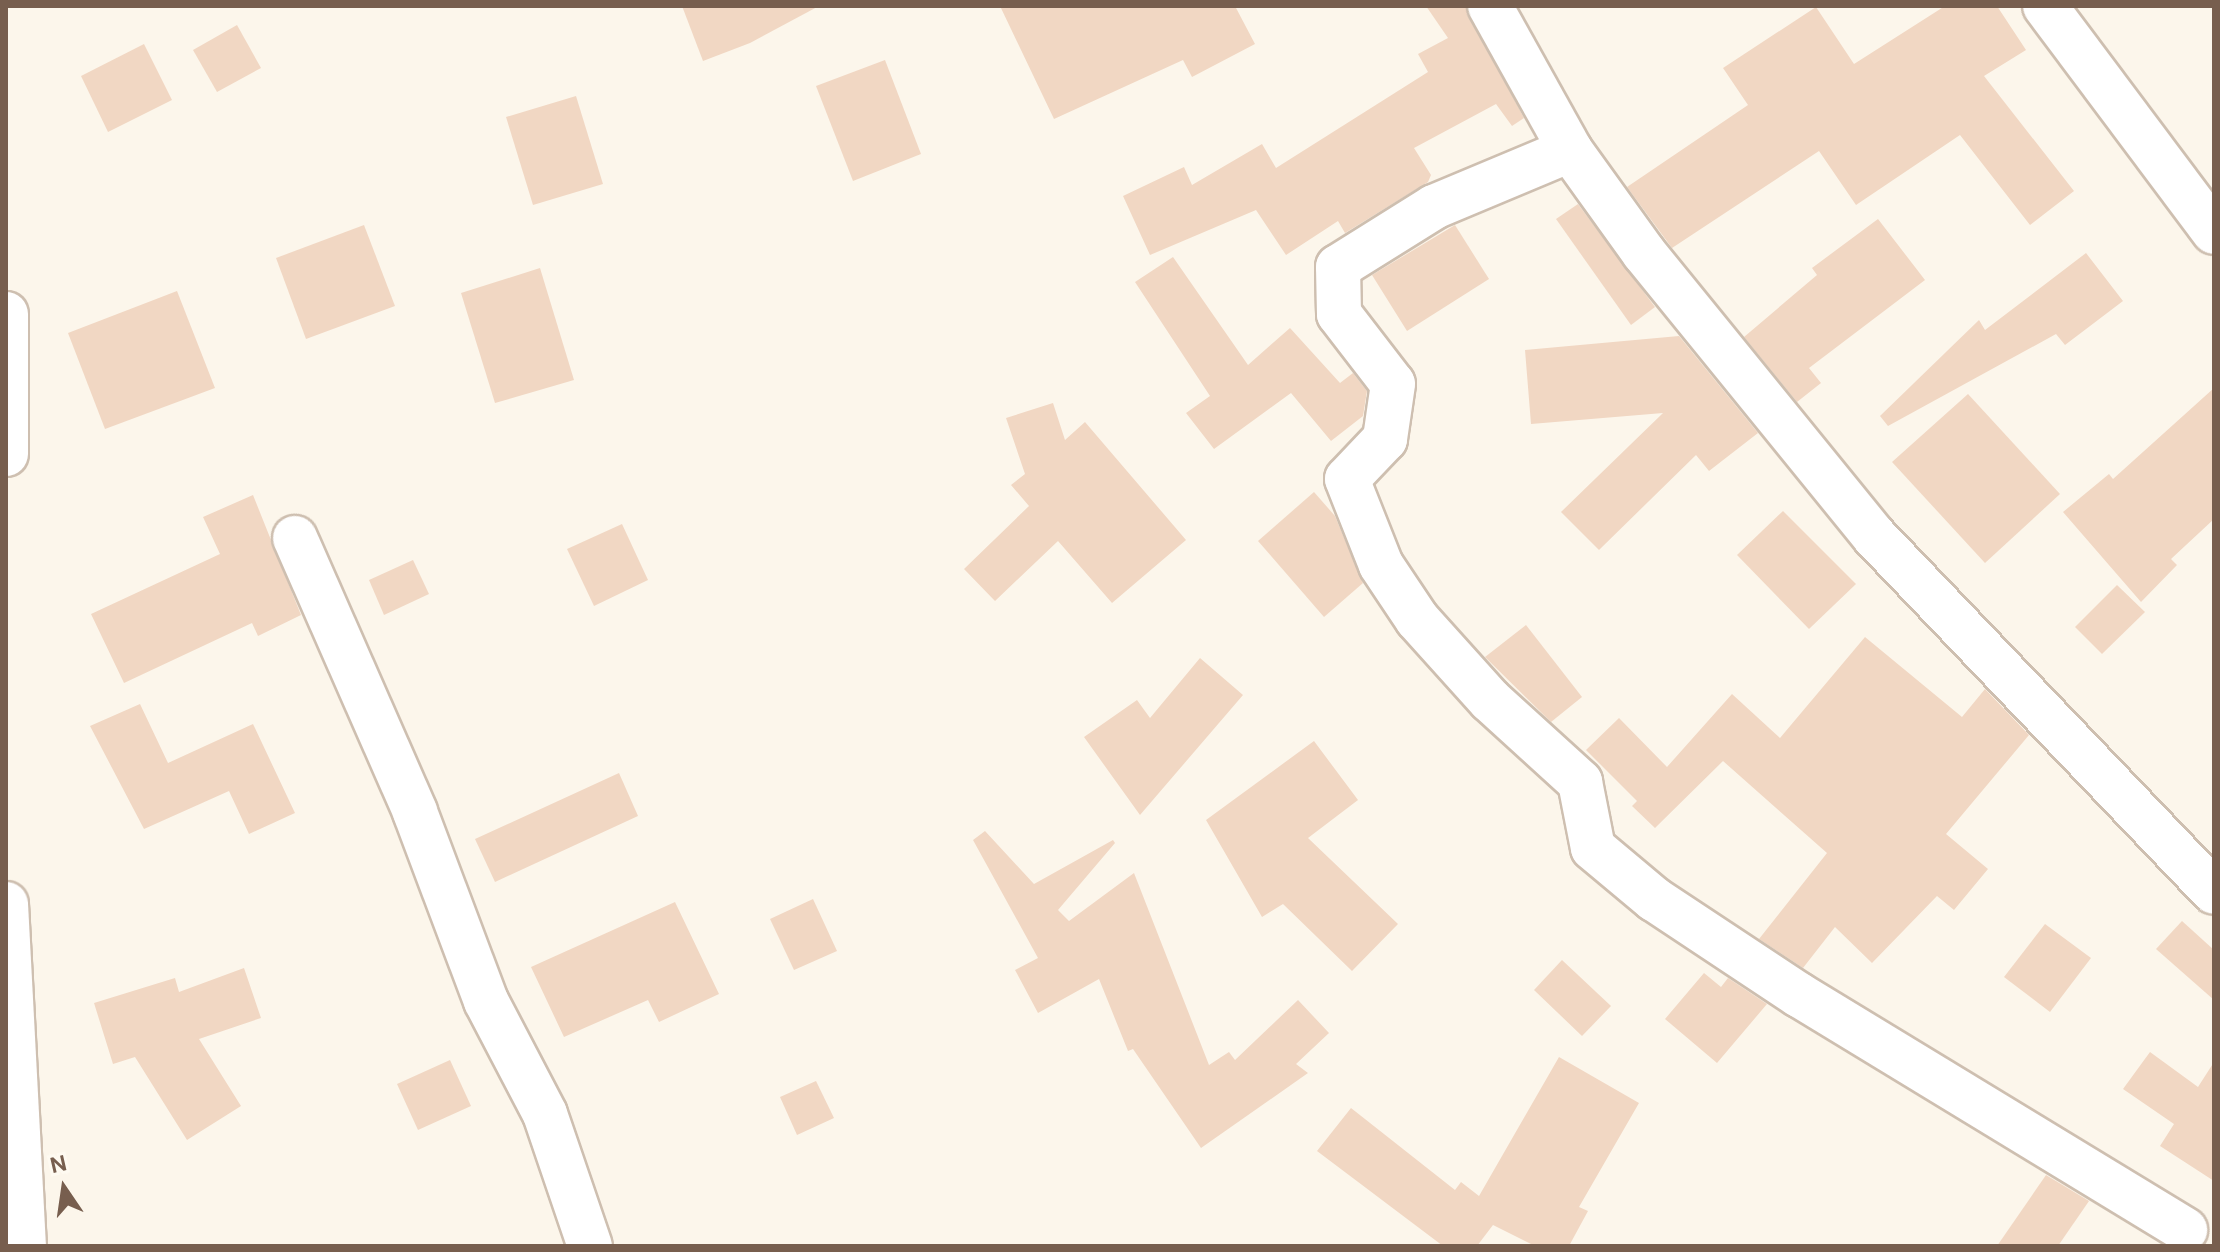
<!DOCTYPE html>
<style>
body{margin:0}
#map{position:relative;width:2220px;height:1252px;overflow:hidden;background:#fcf6eb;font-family:"DM Sans",sans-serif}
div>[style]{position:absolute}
.building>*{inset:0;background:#f1d7c3}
.roads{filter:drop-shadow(2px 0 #cebfb0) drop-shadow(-2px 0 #cebfb0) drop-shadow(0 2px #cebfb0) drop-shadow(0 -2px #cebfb0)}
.minor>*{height:44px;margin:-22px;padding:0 22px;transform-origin:22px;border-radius:22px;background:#fff}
span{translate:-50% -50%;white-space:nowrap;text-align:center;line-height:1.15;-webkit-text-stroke:8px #fefaf1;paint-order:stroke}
.frame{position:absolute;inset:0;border:8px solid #775e4e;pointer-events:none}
.north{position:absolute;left:24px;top:1148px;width:80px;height:80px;-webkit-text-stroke:6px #fefaf1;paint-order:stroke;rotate:347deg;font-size:22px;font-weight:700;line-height:32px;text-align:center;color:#775e4e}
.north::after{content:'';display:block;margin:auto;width:28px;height:36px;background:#775e4e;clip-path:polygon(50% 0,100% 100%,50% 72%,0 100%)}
</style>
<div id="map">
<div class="building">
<i style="clip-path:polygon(682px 6px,819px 6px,750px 43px,703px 61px)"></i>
<i style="clip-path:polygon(1000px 6px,1235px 6px,1255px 44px,1192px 77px,1183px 60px,1054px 119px)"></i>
<i style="clip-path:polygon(1426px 6px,1465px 6px,1524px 118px,1512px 126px,1496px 104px,1414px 148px,1431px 175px,1428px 182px,1345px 233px,1338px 221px,1286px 255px,1256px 210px,1150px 255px,1123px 196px,1184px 167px,1192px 185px,1262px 144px,1276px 168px,1428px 72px,1418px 54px,1448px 38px)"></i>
<i style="clip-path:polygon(1945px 6px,1997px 6px,2026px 50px,1984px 76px,2074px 191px,2030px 225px,1960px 135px,1856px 205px,1819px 151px,1672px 248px,1627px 187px,1748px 105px,1723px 68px,1816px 7px,1854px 64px)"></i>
<i style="clip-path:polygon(237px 25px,261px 68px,217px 92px,193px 50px)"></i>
<i style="clip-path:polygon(144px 44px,172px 100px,108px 132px,81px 76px)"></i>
<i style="clip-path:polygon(885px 60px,921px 154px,853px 181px,816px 86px)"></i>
<i style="clip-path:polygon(576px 96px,603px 184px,533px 205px,506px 117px)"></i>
<i style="clip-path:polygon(1578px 204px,1655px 307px,1631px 325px,1556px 219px)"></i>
<i style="clip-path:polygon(1878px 219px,1925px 280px,1809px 368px,1821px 383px,1797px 402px,1744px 337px,1817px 275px,1812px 268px)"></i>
<i style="clip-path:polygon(364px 225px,395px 306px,306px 339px,276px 258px)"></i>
<i style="clip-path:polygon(1455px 225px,1489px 279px,1407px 331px,1372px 275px)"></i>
<i style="clip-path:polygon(2086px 253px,2123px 301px,2065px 345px,2056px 334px,1888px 426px,1880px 416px,1979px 320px,1985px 330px)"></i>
<i style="clip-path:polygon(1173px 257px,1248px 365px,1290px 328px,1340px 383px,1353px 373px,1367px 391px,1363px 416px,1331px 441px,1291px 393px,1214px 449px,1186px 413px,1210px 396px,1135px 282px)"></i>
<i style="clip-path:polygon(540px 268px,574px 380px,495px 403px,461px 293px)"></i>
<i style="clip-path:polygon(177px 291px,215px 388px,105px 429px,68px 333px)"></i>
<i style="clip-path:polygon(1679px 336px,1758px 433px,1709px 471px,1696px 455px,1599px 550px,1561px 512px,1663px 413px,1531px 424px,1525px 350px)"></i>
<i style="clip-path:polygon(2214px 388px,2214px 519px,2171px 559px,2177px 565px,2141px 602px,2063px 512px,2109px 474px,2113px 479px)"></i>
<i style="clip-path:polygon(1968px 394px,2060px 494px,1985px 563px,1892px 462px)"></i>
<i style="clip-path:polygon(1053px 403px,1065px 440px,1085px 422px,1186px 540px,1112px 603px,1058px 541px,995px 601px,964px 569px,1029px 506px,1011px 485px,1025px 474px,1006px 418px)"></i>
<i style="clip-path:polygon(1314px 492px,1335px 516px,1363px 583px,1324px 617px,1258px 541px)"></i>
<i style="clip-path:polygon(253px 495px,301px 615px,258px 636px,252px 623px,124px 683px,91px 614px,220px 554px,203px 517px)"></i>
<i style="clip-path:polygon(1783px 511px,1856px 584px,1809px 629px,1737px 555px)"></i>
<i style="clip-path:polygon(622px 524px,648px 580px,594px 606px,567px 549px)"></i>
<i style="clip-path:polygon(413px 560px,429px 594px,384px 615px,369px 580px)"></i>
<i style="clip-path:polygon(2117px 585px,2145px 612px,2102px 654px,2075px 627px)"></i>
<i style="clip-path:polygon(1526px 625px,1582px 697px,1551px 722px,1485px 657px)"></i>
<i style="clip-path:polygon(1865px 637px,1962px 717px,1985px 689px,2029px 735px,1946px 834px,1988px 869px,1954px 910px,1937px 896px,1872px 963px,1835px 927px,1803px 968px,1759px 939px,1827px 853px,1723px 761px,1655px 828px,1632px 806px,1637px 801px,1586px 750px,1619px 718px,1667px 767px,1732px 694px,1780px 738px)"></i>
<i style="clip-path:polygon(1200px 658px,1243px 695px,1140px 815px,1084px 737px,1137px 700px,1150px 718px)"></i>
<i style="clip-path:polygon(140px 704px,168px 763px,253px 724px,295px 813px,249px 834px,229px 791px,144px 829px,90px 726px)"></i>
<i style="clip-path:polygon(1314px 741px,1358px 800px,1308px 838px,1398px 924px,1352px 971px,1283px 904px,1262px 917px,1206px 820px)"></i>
<i style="clip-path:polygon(619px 773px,638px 816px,495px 882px,475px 839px)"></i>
<i style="clip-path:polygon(985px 831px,1034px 884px,1113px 840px,1115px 843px,1058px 910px,1069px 921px,1134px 873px,1209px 1065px,1229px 1052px,1235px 1060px,1298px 1000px,1329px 1033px,1296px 1064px,1308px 1073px,1201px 1148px,1133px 1049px,1128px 1051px,1099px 979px,1038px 1013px,1015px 970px,1038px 958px,973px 840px)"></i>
<i style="clip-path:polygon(813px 899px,837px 951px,794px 970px,770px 919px)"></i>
<i style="clip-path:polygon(675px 902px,719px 994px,659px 1022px,648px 1000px,564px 1037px,531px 967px)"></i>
<i style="clip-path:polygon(2182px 921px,2214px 950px,2214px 1000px,2156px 949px)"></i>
<i style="clip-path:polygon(2045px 924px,2091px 958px,2050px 1012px,2004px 977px)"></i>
<i style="clip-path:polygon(1562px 960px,1611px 1006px,1582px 1036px,1534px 990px)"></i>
<i style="clip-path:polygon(244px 968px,261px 1018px,199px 1039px,241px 1106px,187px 1140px,135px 1057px,113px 1064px,94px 1003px,175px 978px,179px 992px)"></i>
<i style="clip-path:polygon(1704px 973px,1721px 987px,1728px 978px,1767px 1004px,1717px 1063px,1665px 1019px)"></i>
<i style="clip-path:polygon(2150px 1052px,2198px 1087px,2214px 1062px,2214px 1181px,2160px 1146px,2174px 1124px,2123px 1089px)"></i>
<i style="clip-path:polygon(1559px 1057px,1639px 1103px,1579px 1207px,1588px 1211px,1569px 1246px,1535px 1246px,1493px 1225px,1477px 1246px,1443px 1246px,1317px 1151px,1351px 1108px,1455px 1190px,1461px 1182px,1479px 1196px)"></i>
<i style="clip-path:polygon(450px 1060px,471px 1106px,418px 1130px,397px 1084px)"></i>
<i style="clip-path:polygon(816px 1081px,834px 1118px,797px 1135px,780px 1097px)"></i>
<i style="clip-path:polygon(2046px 1175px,2089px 1201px,2058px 1246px,1997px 1246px)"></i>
</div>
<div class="roads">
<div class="minor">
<i style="left:1490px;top:6px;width:165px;rotate:60.9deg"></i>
<i style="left:1570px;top:150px;width:127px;rotate:54.3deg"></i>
<i style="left:1644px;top:253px;width:365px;rotate:50.9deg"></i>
<i style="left:1874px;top:536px;width:492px;rotate:46.3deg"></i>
<i style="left:2045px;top:6px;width:282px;rotate:53.2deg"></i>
<i style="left:1570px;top:150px;width:147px;rotate:157.3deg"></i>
<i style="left:1434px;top:207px;width:113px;rotate:148deg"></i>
<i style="left:1338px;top:267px;width:47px;rotate:88.8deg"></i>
<i style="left:1339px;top:314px;width:88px;rotate:52.4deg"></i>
<i style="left:1393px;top:384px;width:56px;rotate:98.3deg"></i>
<i style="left:1385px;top:439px;width:55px;rotate:133.5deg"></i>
<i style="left:1347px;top:479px;width:92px;rotate:68.4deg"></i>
<i style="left:1381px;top:565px;width:65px;rotate:56.3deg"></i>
<i style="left:1417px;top:619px;width:109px;rotate:48deg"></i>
<i style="left:1490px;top:700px;width:122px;rotate:42.3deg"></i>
<i style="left:1580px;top:782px;width:67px;rotate:78.9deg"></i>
<i style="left:1593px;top:848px;width:80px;rotate:39.9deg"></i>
<i style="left:1654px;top:899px;width:174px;rotate:33.5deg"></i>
<i style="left:1799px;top:995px;width:452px;rotate:31.3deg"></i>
<i style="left:6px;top:314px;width:140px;rotate:90deg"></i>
<i style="left:295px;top:538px;width:299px;rotate:66.3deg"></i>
<i style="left:415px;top:812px;width:202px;rotate:69.4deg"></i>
<i style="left:486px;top:1001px;width:127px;rotate:62.4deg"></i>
<i style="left:545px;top:1114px;width:139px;rotate:71.2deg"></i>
<i style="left:6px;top:904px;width:342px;rotate:87deg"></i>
</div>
</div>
<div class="frame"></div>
<div class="north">N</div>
</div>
